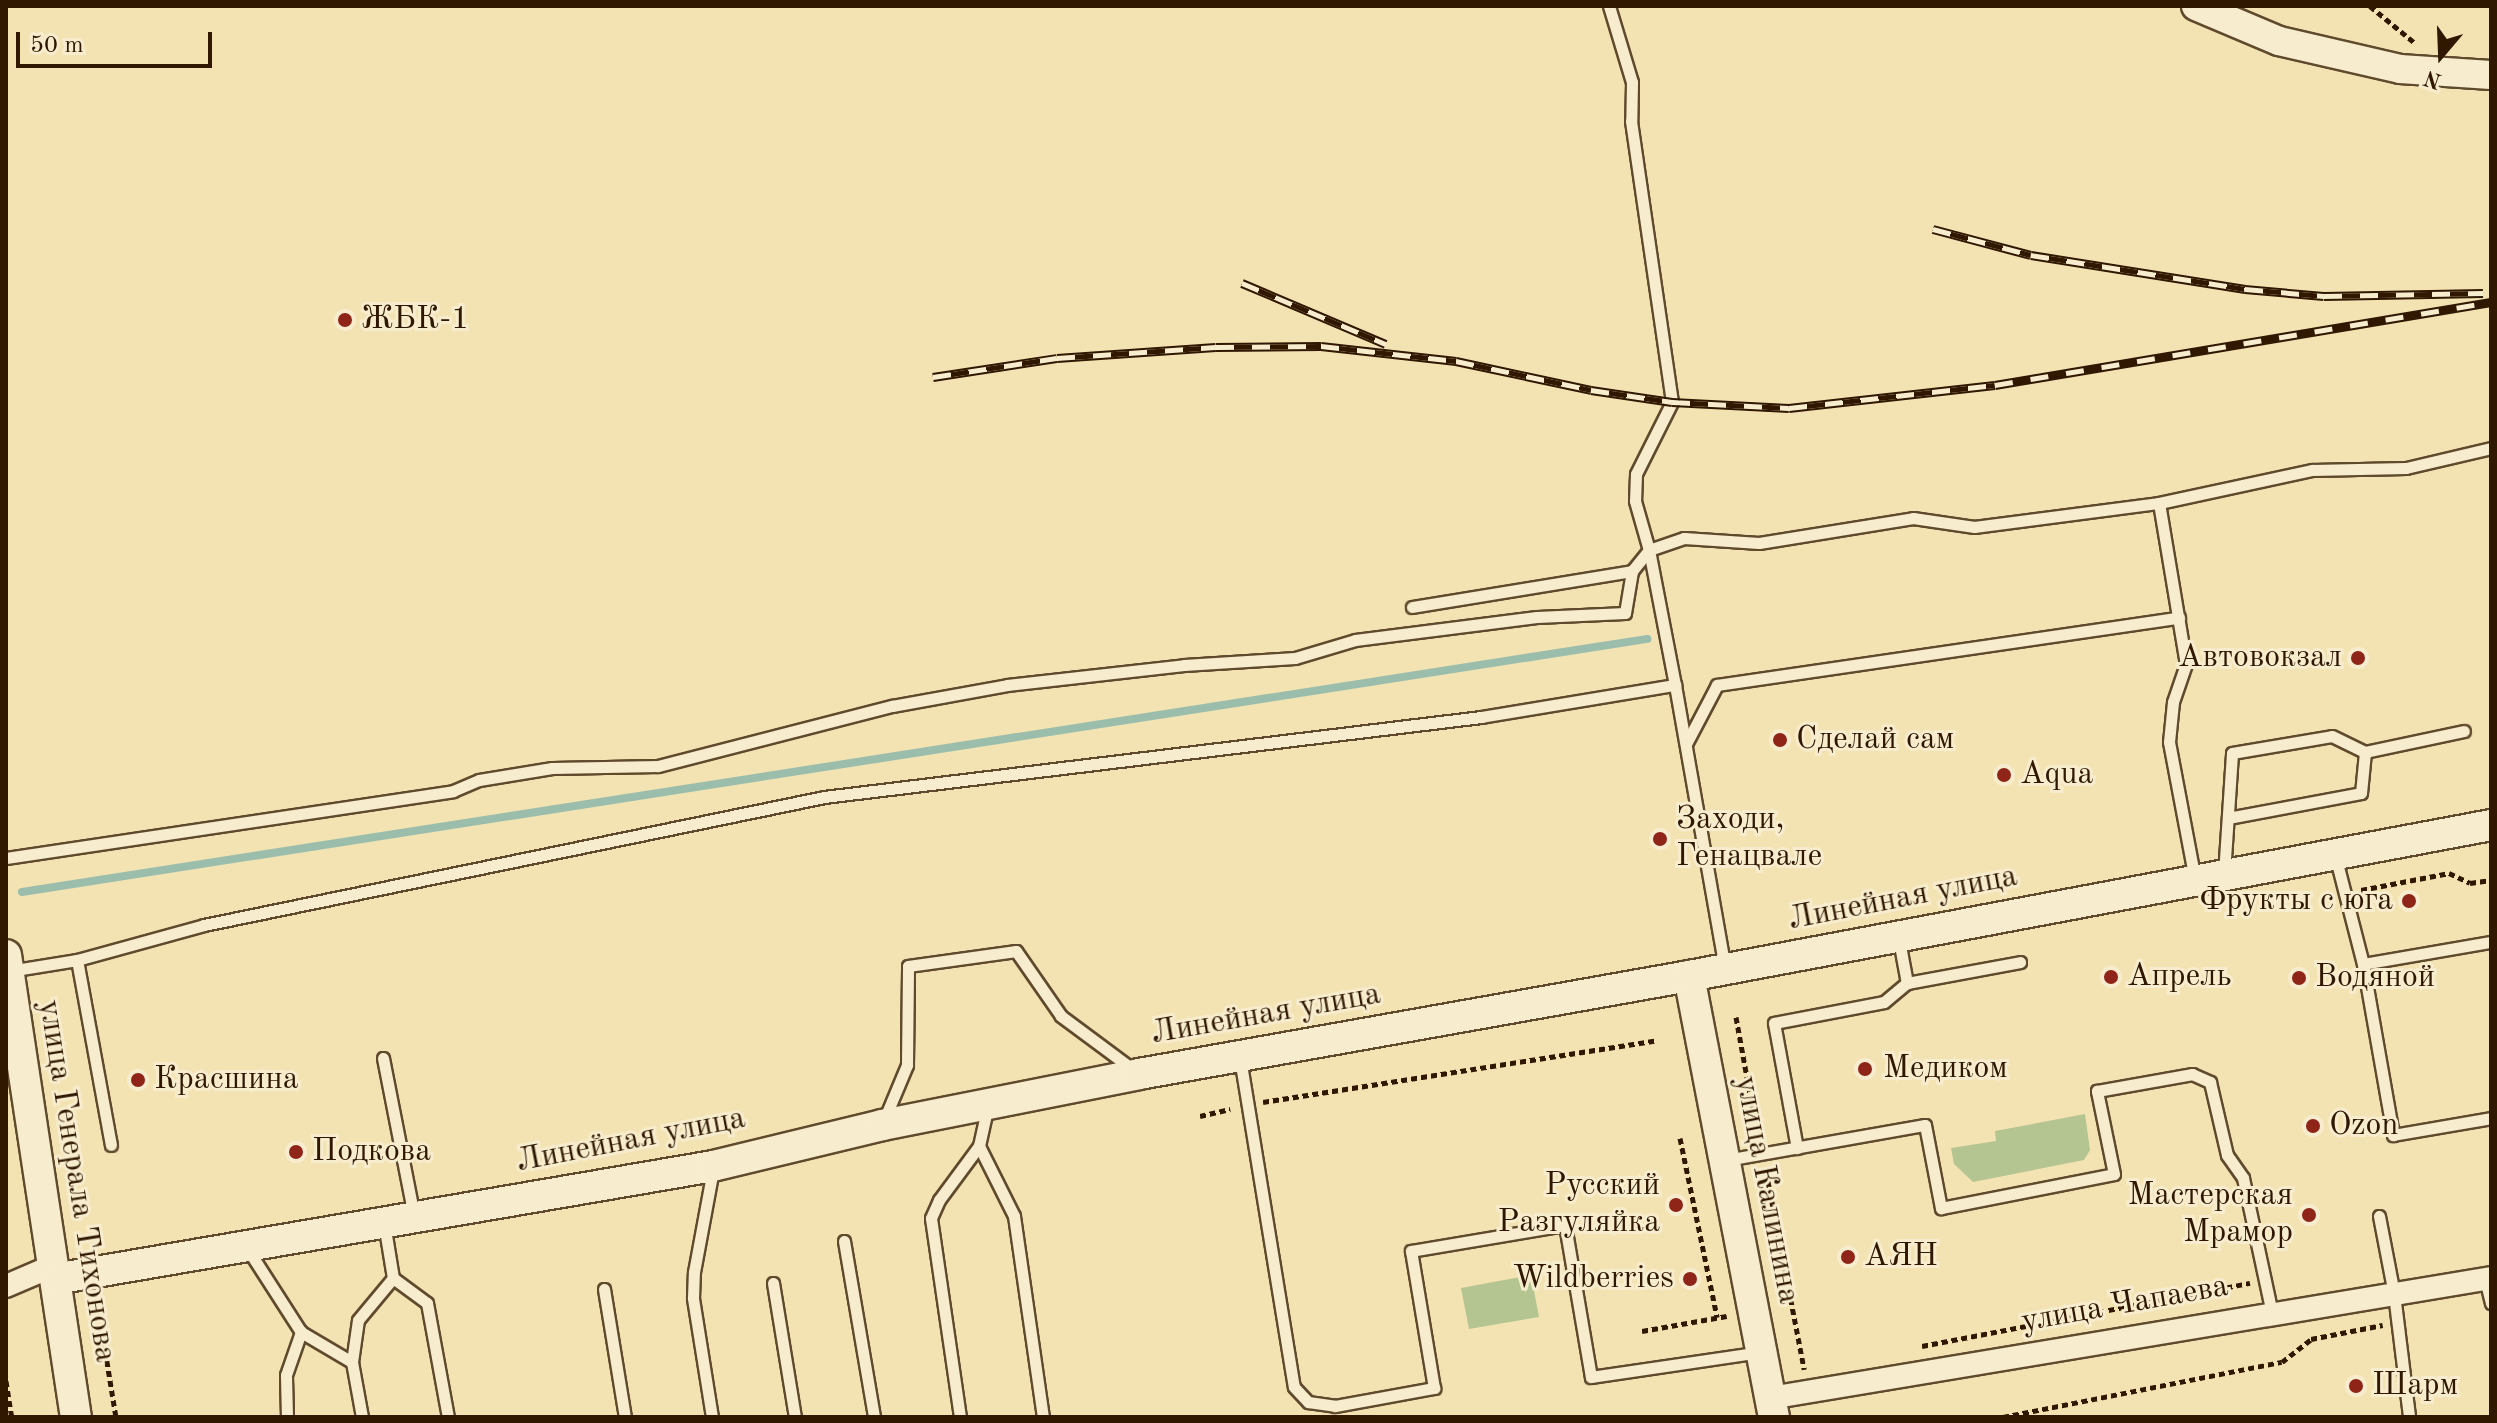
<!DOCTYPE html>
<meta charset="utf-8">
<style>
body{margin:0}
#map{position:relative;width:2497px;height:1423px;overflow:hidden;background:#f3e3b3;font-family:"Old Standard TT",serif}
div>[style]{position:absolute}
.green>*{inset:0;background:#b5c591}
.stream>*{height:8px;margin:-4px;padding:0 4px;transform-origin:4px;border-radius:4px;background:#9bbeac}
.path>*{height:5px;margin-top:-2.5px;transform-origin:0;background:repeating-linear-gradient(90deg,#2f1700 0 6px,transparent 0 10px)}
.roads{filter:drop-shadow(2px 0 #604a2d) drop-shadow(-2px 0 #604a2d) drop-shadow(0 2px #604a2d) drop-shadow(0 -2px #604a2d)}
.service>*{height:11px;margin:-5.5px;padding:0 5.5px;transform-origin:5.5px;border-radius:5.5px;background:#f7edce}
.minor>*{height:22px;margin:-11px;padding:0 11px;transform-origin:11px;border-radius:11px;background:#f7edce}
.tertiary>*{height:28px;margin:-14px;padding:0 14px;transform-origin:14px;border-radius:14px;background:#f7edce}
.secondary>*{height:30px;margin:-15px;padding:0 15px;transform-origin:15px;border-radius:15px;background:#f7edce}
.rail>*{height:9px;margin-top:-4.5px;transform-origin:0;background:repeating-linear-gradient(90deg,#f7edce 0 18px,#2f1700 0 36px);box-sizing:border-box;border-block:2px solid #2f1700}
.dots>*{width:22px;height:22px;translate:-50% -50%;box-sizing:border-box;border:4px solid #f7edce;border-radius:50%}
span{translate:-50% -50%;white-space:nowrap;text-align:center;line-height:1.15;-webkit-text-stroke:6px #f7edce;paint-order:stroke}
.poi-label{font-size:32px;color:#2f1700}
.left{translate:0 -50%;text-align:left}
.right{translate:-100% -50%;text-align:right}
.street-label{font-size:32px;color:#2f1700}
.frame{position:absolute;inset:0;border:8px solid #2f1700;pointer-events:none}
.north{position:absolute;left:2401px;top:16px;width:80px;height:80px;-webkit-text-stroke:6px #f7edce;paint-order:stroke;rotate:199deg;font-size:22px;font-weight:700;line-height:32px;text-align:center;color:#2f1700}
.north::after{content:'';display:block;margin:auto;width:28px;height:36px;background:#2f1700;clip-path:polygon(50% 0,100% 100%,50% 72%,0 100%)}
.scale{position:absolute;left:16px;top:32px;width:196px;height:36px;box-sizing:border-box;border:4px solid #2f1700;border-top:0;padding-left:10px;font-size:24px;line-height:28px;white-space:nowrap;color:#2f1700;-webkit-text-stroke:6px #f7edce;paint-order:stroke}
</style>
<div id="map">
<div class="green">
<i style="clip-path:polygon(2085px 1114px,2090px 1150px,2084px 1160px,1973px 1182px,1954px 1164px,1951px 1148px,1996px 1141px,1995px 1131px)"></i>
<i style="clip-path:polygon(1531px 1275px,1539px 1317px,1469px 1329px,1461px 1288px)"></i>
</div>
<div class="stream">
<i style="left:22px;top:892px;width:1645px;rotate:-8.85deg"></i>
</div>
<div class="path">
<i style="left:2370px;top:6px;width:58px;rotate:39.4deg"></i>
<i style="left:2361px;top:890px;width:90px;rotate:-10.9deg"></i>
<i style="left:2449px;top:873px;width:23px;rotate:25deg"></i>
<i style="left:2470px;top:883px;width:21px;rotate:-8deg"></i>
<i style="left:1736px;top:1017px;width:123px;rotate:79.7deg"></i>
<i style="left:1263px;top:1102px;width:396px;rotate:-8.9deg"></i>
<i style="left:1200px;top:1116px;width:31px;rotate:-13deg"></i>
<i style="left:1680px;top:1138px;width:183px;rotate:78.3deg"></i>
<i style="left:1766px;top:1171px;width:202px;rotate:79.1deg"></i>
<i style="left:102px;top:1331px;width:87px;rotate:80.8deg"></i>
<i style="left:1642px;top:1331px;width:86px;rotate:-10deg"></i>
<i style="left:1922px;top:1346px;width:334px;rotate:-10.9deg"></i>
<i style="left:6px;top:1381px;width:36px;rotate:81deg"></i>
<i style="left:2003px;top:1417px;width:284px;rotate:-11.2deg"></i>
<i style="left:2282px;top:1362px;width:37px;rotate:-38deg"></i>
<i style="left:2311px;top:1339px;width:73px;rotate:-11deg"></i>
</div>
<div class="roads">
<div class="service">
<i style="left:1609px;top:6px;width:79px;rotate:73.2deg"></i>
<i style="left:1632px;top:82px;width:39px;rotate:91deg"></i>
<i style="left:1631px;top:121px;width:284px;rotate:81.7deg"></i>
<i style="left:1672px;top:402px;width:80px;rotate:116.6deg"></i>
<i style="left:1636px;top:474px;width:27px;rotate:92deg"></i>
<i style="left:1635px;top:501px;width:51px;rotate:74.1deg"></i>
<i style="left:1649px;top:550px;width:137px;rotate:79.1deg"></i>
<i style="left:1675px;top:685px;width:288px;rotate:80deg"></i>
<i style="left:2159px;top:503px;width:163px;rotate:80.5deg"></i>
<i style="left:2186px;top:664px;width:40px;rotate:108.9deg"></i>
<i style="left:2173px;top:702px;width:40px;rotate:95.7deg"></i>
<i style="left:2169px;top:742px;width:140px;rotate:79.3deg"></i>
<i style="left:1412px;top:607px;width:223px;rotate:-9.3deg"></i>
<i style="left:1686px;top:744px;width:67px;rotate:-62.3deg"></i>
<i style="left:1717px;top:685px;width:467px;rotate:-8.3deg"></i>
<i style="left:2228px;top:818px;width:135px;rotate:-10.6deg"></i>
<i style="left:2361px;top:793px;width:41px;rotate:-84.4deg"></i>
<i style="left:2335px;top:855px;width:113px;rotate:75.6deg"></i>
<i style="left:2363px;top:964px;width:174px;rotate:80deg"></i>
<i style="left:2393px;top:1135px;width:99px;rotate:-9.8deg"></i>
<i style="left:6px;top:858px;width:452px;rotate:-8.5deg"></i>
<i style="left:453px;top:791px;width:28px;rotate:-23deg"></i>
<i style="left:479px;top:780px;width:74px;rotate:-9.3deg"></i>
<i style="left:552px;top:768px;width:106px;rotate:-1.1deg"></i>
<i style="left:658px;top:766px;width:242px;rotate:-14.4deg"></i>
<i style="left:892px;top:706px;width:117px;rotate:-10.3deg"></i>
<i style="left:1007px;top:685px;width:178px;rotate:-6.4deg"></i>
<i style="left:1184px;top:665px;width:111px;rotate:-3.6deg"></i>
<i style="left:1295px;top:658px;width:63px;rotate:-16.7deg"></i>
<i style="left:1355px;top:640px;width:183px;rotate:-7.2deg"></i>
<i style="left:1537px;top:617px;width:88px;rotate:-2.6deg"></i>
<i style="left:1625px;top:613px;width:43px;rotate:-80.5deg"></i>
<i style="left:1632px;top:571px;width:27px;rotate:-51deg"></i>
<i style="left:1649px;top:550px;width:37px;rotate:-19deg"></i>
<i style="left:1684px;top:538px;width:75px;rotate:3.8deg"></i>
<i style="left:1759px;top:543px;width:156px;rotate:-9.2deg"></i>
<i style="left:1913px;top:518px;width:62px;rotate:8.4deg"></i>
<i style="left:1974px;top:527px;width:187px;rotate:-7.4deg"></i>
<i style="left:2159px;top:503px;width:157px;rotate:-12.2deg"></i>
<i style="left:2312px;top:470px;width:94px;rotate:-1.2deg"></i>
<i style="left:2406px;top:468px;width:87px;rotate:-13.2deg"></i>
<i style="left:2224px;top:874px;width:121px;rotate:-86.2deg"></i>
<i style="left:2232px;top:753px;width:101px;rotate:-9.6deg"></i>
<i style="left:2332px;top:736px;width:37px;rotate:26deg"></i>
<i style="left:2365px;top:752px;width:101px;rotate:-12deg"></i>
<i style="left:1899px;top:940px;width:44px;rotate:79.5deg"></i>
<i style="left:77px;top:960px;width:188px;rotate:79.6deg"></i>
<i style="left:2363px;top:964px;width:130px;rotate:-9.8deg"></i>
<i style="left:9px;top:971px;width:69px;rotate:-9.2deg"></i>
<i style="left:77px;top:960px;width:132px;rotate:-15.4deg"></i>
<i style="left:204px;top:925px;width:633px;rotate:-11.66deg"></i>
<i style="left:824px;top:797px;width:662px;rotate:-6.94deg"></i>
<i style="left:1481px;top:717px;width:197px;rotate:-9.4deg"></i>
<i style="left:383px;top:1058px;width:161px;rotate:78.9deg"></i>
<i style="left:1240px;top:1058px;width:333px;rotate:80.7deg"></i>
<i style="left:1294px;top:1387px;width:21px;rotate:47deg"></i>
<i style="left:1308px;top:1402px;width:27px;rotate:8deg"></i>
<i style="left:1335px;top:1406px;width:101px;rotate:-10.3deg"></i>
<i style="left:1434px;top:1388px;width:139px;rotate:-99.5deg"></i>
<i style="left:1411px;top:1251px;width:156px;rotate:-9.6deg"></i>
<i style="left:1565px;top:1225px;width:154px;rotate:80.3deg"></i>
<i style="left:1591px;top:1377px;width:172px;rotate:-8.4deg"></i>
<i style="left:988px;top:1105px;width:42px;rotate:102.4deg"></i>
<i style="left:979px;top:1146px;width:78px;rotate:63.4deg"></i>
<i style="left:1014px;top:1216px;width:203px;rotate:81.8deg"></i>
<i style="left:884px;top:1120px;width:60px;rotate:-67.3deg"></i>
<i style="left:907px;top:1065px;width:99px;rotate:-89.4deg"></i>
<i style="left:908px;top:966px;width:109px;rotate:-7.9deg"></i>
<i style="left:1016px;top:951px;width:79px;rotate:55.3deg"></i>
<i style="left:1061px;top:1016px;width:92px;rotate:36.6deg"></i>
<i style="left:1797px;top:1148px;width:127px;rotate:-100.4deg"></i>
<i style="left:1774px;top:1023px;width:112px;rotate:-10.8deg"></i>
<i style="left:1884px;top:1002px;width:30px;rotate:-40deg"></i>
<i style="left:1907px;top:983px;width:115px;rotate:-10.5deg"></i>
<i style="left:1726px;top:1160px;width:202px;rotate:-10deg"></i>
<i style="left:1925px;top:1125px;width:85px;rotate:79.1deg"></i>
<i style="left:1941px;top:1208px;width:176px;rotate:-11.1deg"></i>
<i style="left:2114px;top:1174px;width:85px;rotate:-101.6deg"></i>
<i style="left:2097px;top:1091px;width:97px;rotate:-10.1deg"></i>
<i style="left:2192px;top:1074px;width:20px;rotate:24deg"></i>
<i style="left:2210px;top:1082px;width:75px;rotate:76.9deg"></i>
<i style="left:2227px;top:1155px;width:28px;rotate:55deg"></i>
<i style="left:2243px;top:1178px;width:138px;rotate:77.9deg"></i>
<i style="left:2379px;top:1216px;width:79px;rotate:79.1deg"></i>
<i style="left:2394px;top:1294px;width:124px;rotate:83deg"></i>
<i style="left:384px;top:1223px;width:56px;rotate:80.7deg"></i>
<i style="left:393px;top:1278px;width:42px;rotate:36.3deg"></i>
<i style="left:427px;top:1303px;width:116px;rotate:79.6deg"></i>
<i style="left:844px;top:1241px;width:179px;rotate:80.3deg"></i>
<i style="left:247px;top:1248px;width:100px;rotate:57.3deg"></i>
<i style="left:301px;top:1332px;width:59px;rotate:30.5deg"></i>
<i style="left:352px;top:1362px;width:56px;rotate:79.7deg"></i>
<i style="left:2485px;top:1279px;width:25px;rotate:76deg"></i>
<i style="left:773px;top:1283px;width:136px;rotate:80.7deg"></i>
<i style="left:604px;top:1289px;width:130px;rotate:80.7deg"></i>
<i style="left:352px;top:1362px;width:42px;rotate:-81.9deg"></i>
<i style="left:358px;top:1320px;width:55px;rotate:-50.2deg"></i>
<i style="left:287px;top:1417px;width:42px;rotate:-91.4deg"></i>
<i style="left:286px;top:1375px;width:46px;rotate:-70.8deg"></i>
<i style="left:712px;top:1417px;width:121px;rotate:-99.1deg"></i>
<i style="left:693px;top:1298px;width:26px;rotate:-88deg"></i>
<i style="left:694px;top:1272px;width:105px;rotate:-79.5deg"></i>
<i style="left:960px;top:1417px;width:201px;rotate:-98.3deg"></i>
<i style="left:931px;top:1218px;width:20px;rotate:-66deg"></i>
<i style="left:939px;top:1200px;width:67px;rotate:-53.5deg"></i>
</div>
<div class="minor">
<i style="left:6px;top:1286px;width:51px;rotate:-23.1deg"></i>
<i style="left:1770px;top:1398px;width:731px;rotate:-9.45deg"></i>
</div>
<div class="tertiary">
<i style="left:2196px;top:6px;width:90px;rotate:22.9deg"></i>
<i style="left:2279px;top:41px;width:124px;rotate:13deg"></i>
<i style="left:2400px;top:69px;width:91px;rotate:3.8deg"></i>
</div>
<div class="secondary">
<i style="left:6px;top:955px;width:467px;rotate:81.4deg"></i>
<i style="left:1689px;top:976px;width:449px;rotate:79.1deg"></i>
<i style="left:55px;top:1279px;width:668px;rotate:-9.74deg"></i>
<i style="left:713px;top:1166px;width:174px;rotate:-13.6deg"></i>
<i style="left:882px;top:1125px;width:262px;rotate:-11.2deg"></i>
<i style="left:1139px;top:1074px;width:559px;rotate:-10.1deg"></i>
<i style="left:1689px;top:976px;width:816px;rotate:-10.66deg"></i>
</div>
</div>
<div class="rail">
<i style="left:1933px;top:229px;width:101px;rotate:14.9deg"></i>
<i style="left:2031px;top:255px;width:217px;rotate:9deg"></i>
<i style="left:2245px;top:289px;width:79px;rotate:5.1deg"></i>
<i style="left:2324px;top:296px;width:159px;rotate:-1.1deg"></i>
<i style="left:1242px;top:283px;width:156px;rotate:23deg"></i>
<i style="left:933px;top:377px;width:125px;rotate:-8.7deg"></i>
<i style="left:1057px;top:358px;width:159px;rotate:-4deg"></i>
<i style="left:1216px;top:347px;width:105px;rotate:-0.5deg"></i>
<i style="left:1321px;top:346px;width:136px;rotate:6.3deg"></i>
<i style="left:1456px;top:361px;width:138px;rotate:12.1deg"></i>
<i style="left:1591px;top:390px;width:82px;rotate:8.4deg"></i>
<i style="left:1672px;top:402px;width:117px;rotate:2.9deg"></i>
<i style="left:1789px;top:408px;width:207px;rotate:-6.4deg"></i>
<i style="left:1995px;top:385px;width:503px;rotate:-9.5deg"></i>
</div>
<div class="dots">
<i style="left:345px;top:320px;background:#8f2418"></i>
<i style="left:2358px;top:658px;background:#8f2418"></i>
<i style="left:1780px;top:740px;background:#8f2418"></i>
<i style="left:2004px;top:775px;background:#8f2418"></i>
<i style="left:1660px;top:839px;background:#8f2418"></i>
<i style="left:2409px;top:901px;background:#8f2418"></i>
<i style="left:2111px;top:977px;background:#8f2418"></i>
<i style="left:2299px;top:978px;background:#8f2418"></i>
<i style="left:1865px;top:1069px;background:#8f2418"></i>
<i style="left:138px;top:1080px;background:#8f2418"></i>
<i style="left:2313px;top:1126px;background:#8f2418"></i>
<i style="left:296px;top:1152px;background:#8f2418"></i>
<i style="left:1676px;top:1205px;background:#8f2418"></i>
<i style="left:2309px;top:1215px;background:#8f2418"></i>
<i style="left:1848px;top:1257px;background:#8f2418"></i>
<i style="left:1690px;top:1279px;background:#8f2418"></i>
<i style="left:2356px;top:1386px;background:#8f2418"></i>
</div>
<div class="poi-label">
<span class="left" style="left:361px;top:320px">ЖБК-1</span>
<span class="right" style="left:2342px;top:658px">Автовокзал</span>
<span class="left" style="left:1796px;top:740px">Сделай сам</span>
<span class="left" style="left:2020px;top:775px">Aqua</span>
<span class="left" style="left:1676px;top:839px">Заходи,<br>Генацвале</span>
<span class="right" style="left:2393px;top:901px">Фрукты с юга</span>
<span class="left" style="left:2127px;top:977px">Апрель</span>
<span class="left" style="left:2315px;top:978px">Водяной</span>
<span class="left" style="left:1883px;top:1069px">Медиком</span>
<span class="left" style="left:154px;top:1080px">Красшина</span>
<span class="left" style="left:2329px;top:1126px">Ozon</span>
<span class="left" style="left:312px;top:1152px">Подкова</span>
<span class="right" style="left:1660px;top:1205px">Русский<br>Разгуляйка</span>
<span class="right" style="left:2293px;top:1215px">Мастерская<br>Мрамор</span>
<span class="left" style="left:1864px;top:1257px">АЯН</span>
<span class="right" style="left:1674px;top:1279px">Wildberries</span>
<span class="left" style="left:2372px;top:1386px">Шарм</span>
</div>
<div class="street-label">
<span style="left:1903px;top:899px;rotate:-11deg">Линейная улица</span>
<span style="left:1266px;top:1015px;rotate:-10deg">Линейная улица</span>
<span style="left:631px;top:1141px;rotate:-11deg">Линейная улица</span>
<span style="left:76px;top:1181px;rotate:81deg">улица Генерала Тихонова</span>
<span style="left:1766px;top:1190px;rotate:79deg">улица Калинина</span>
<span style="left:2125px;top:1305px;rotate:-10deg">улица Чапаева</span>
</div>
<div class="frame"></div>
<div class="north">N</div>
<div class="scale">50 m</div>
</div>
